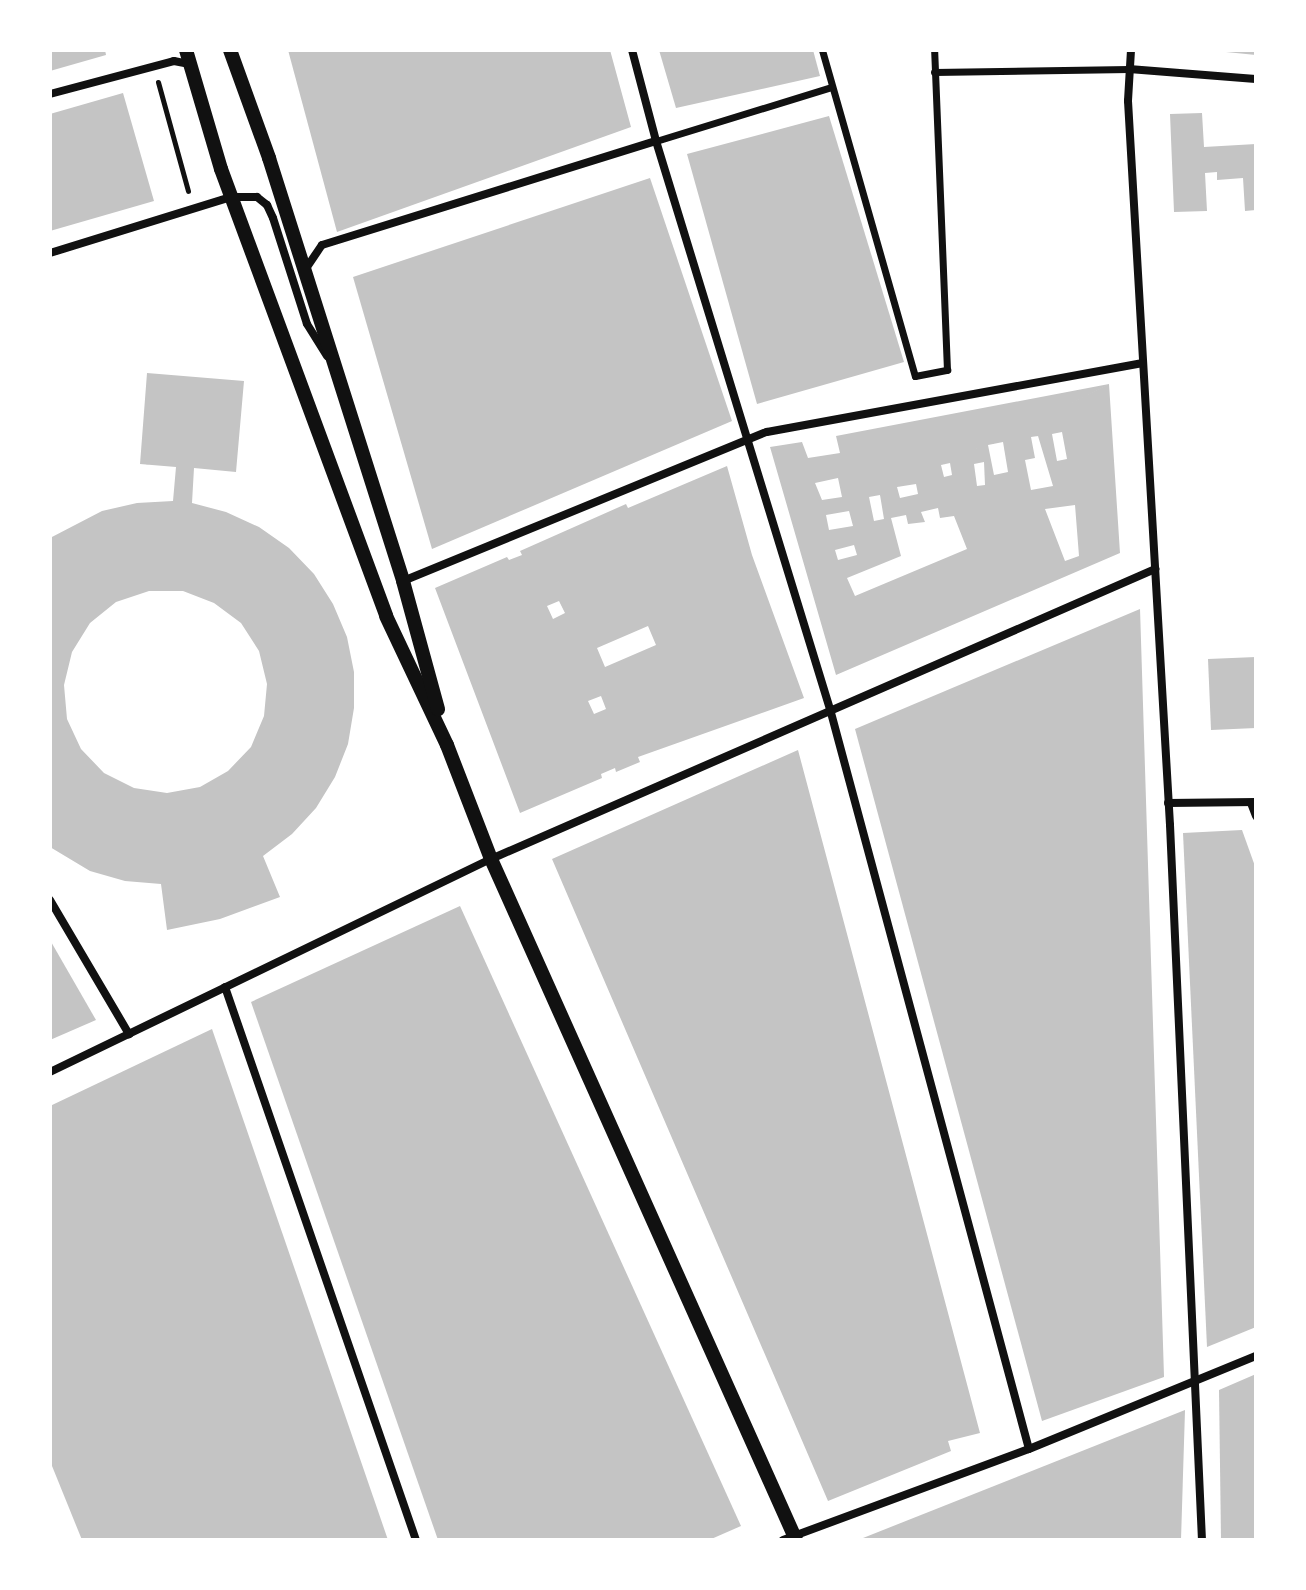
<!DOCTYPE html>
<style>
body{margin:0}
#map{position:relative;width:1306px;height:1590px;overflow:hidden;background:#fff;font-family:"Exo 2",sans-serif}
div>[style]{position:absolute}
.building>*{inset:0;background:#c4c4c4}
.path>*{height:5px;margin:-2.5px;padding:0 2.5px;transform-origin:2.5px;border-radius:2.5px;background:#111}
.pedestrian>*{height:7px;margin:-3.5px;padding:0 3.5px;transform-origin:3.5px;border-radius:3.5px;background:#111}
.minor>*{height:8px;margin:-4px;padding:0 4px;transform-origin:4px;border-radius:4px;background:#111}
.tertiary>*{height:14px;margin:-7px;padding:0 7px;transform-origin:7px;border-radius:7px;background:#111}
span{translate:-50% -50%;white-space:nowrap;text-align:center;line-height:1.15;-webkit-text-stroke:7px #fff;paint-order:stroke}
.frame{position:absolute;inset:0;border:52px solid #fff;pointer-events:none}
</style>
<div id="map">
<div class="building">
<i style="clip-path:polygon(50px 50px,105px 50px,106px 55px,50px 71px)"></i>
<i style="clip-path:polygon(288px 50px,610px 50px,631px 127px,337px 232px)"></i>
<i style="clip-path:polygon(659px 50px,813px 50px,820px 76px,676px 108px)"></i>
<i style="clip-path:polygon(1226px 50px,1256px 50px,1256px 55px,1226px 52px)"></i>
<i style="clip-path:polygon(123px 93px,154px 201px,50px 231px,50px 114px)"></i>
<i style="clip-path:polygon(1202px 113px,1204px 147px,1256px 144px,1256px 210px,1245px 211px,1243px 178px,1217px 180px,1217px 172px,1205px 173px,1207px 211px,1174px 212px,1170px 114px)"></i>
<i style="clip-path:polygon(829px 116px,904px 362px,757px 404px,687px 154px)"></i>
<i style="clip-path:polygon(650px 178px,732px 421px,432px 549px,353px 277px)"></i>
<i style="clip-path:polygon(evenodd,147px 373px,244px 381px,236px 472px,194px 468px,192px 503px,226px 512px,259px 527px,289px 548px,314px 574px,333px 604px,347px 637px,354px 672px,354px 708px,348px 744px,335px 777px,316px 808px,292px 834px,263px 856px,280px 897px,220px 919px,167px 930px,161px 884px,125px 881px,90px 871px,50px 847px,50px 538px,102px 511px,137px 503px,173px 501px,176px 467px,140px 464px,147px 373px,149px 591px,183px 591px,214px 603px,241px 623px,259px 651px,267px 684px,264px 716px,251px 747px,228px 771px,200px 787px,167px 793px,134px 788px,104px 773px,81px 749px,67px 719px,64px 685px,72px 652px,90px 623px,116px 602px,149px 591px)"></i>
<i style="clip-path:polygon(evenodd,1109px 384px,1120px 553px,836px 675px,770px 447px,802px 442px,808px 458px,840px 453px,836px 436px,1109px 384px,1062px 432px,1067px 459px,1057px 461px,1052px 434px,1062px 432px,1109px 384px,1038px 436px,1053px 486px,1031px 490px,1025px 460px,1035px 458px,1031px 437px,1038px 436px,1109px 384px,1003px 442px,1008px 472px,994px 475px,988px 445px,1003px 442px,1109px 384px,984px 462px,985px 485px,977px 486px,974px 464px,984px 462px,1109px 384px,950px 463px,952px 475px,944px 477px,941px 465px,950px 463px,1109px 384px,838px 478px,842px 497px,822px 500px,815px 483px,838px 478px,1109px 384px,916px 484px,918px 494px,900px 498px,897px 487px,916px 484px,1109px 384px,880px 495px,884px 519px,874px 521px,869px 497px,880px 495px,1109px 384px,1075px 505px,1079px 556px,1065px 561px,1045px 509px,1075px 505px,1109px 384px,938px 508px,940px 518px,954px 516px,967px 549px,855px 596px,847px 578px,901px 556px,891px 518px,906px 515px,908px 524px,925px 522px,921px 512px,938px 508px,1109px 384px,849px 511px,853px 526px,829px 530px,826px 515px,849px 511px,1109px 384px,854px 545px,857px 555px,838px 560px,835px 550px,854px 545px)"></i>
<i style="clip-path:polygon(evenodd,727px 466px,752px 555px,804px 698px,638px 757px,640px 762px,616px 772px,615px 768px,601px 774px,602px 778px,520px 813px,435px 588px,507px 557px,509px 560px,522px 555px,520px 551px,626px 504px,628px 508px,727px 466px,559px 601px,565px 613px,553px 619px,547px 606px,559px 601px,727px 466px,648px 626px,656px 645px,605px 667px,597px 648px,648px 626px,727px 466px,601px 696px,606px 709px,594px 714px,588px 701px,601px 696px)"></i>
<i style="clip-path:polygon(1140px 609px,1164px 1377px,1042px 1421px,855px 729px)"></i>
<i style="clip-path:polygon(1256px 657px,1256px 728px,1211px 730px,1208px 659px)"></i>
<i style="clip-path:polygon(798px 750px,980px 1433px,948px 1441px,951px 1451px,828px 1501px,552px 859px)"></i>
<i style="clip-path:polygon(1242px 830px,1256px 869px,1256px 1327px,1207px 1347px,1183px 833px)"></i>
<i style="clip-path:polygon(460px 906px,741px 1526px,709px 1540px,438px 1540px,251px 1002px)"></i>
<i style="clip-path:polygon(50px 940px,96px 1020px,50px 1040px)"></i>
<i style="clip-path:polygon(212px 1029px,388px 1540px,82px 1540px,50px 1461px,50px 1106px)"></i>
<i style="clip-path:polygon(1256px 1374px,1256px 1540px,1221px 1540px,1219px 1390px)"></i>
<i style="clip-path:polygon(1185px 1410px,1181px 1540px,858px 1540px)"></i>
</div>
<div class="path">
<i style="left:158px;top:82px;width:113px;rotate:74.6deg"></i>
</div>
<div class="pedestrian">
<i style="left:822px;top:50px;width:339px;rotate:74.1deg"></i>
<i style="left:915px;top:376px;width:33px;rotate:-11deg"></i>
<i style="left:947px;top:370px;width:320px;rotate:-92.3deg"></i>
<i style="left:934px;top:72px;width:195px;rotate:-0.9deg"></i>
<i style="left:656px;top:141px;width:184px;rotate:-17.1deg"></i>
</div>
<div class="minor">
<i style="left:632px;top:50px;width:94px;rotate:75.2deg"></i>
<i style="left:656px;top:141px;width:594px;rotate:72.97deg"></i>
<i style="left:830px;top:709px;width:766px;rotate:74.95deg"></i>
<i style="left:1131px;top:50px;width:51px;rotate:93.4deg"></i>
<i style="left:1128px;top:101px;width:725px;rotate:86.68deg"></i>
<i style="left:1170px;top:825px;width:716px;rotate:87.44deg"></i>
<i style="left:1129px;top:69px;width:127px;rotate:4.5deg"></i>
<i style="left:50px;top:94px;width:128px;rotate:-14.9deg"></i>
<i style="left:174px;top:61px;width:16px;rotate:11deg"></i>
<i style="left:50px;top:253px;width:189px;rotate:-17.2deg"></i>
<i style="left:231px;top:197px;width:26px"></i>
<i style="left:257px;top:197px;width:13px;rotate:39deg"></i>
<i style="left:267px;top:205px;width:14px;rotate:65deg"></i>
<i style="left:273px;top:218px;width:111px;rotate:72.2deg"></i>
<i style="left:307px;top:324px;width:38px;rotate:58deg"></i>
<i style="left:305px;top:270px;width:30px;rotate:-56deg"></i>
<i style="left:322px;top:245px;width:350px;rotate:-17.3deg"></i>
<i style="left:403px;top:581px;width:393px;rotate:-22.3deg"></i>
<i style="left:767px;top:432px;width:382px;rotate:-10.4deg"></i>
<i style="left:1168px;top:803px;width:88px;rotate:-0.7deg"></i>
<i style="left:1251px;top:803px;width:14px;rotate:69deg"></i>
<i style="left:50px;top:900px;width:156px;rotate:59.5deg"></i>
<i style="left:225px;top:987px;width:585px;rotate:70.95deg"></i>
<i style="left:50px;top:1072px;width:490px;rotate:-25.8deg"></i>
<i style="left:491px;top:859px;width:725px;rotate:-23.59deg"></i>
<i style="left:783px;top:1540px;width:262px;rotate:-20.3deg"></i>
<i style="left:1029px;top:1449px;width:245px;rotate:-22.3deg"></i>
</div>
<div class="tertiary">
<i style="left:186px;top:50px;width:124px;rotate:73.6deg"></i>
<i style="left:221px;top:169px;width:476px;rotate:69.7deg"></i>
<i style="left:386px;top:616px;width:143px;rotate:64.7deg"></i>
<i style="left:447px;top:745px;width:122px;rotate:68.9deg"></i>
<i style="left:491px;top:859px;width:746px;rotate:65.87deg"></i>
<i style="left:230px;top:50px;width:115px;rotate:70.1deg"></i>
<i style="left:269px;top:158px;width:444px;rotate:72.4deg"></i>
<i style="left:403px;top:581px;width:133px;rotate:74.7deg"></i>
</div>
<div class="frame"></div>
</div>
